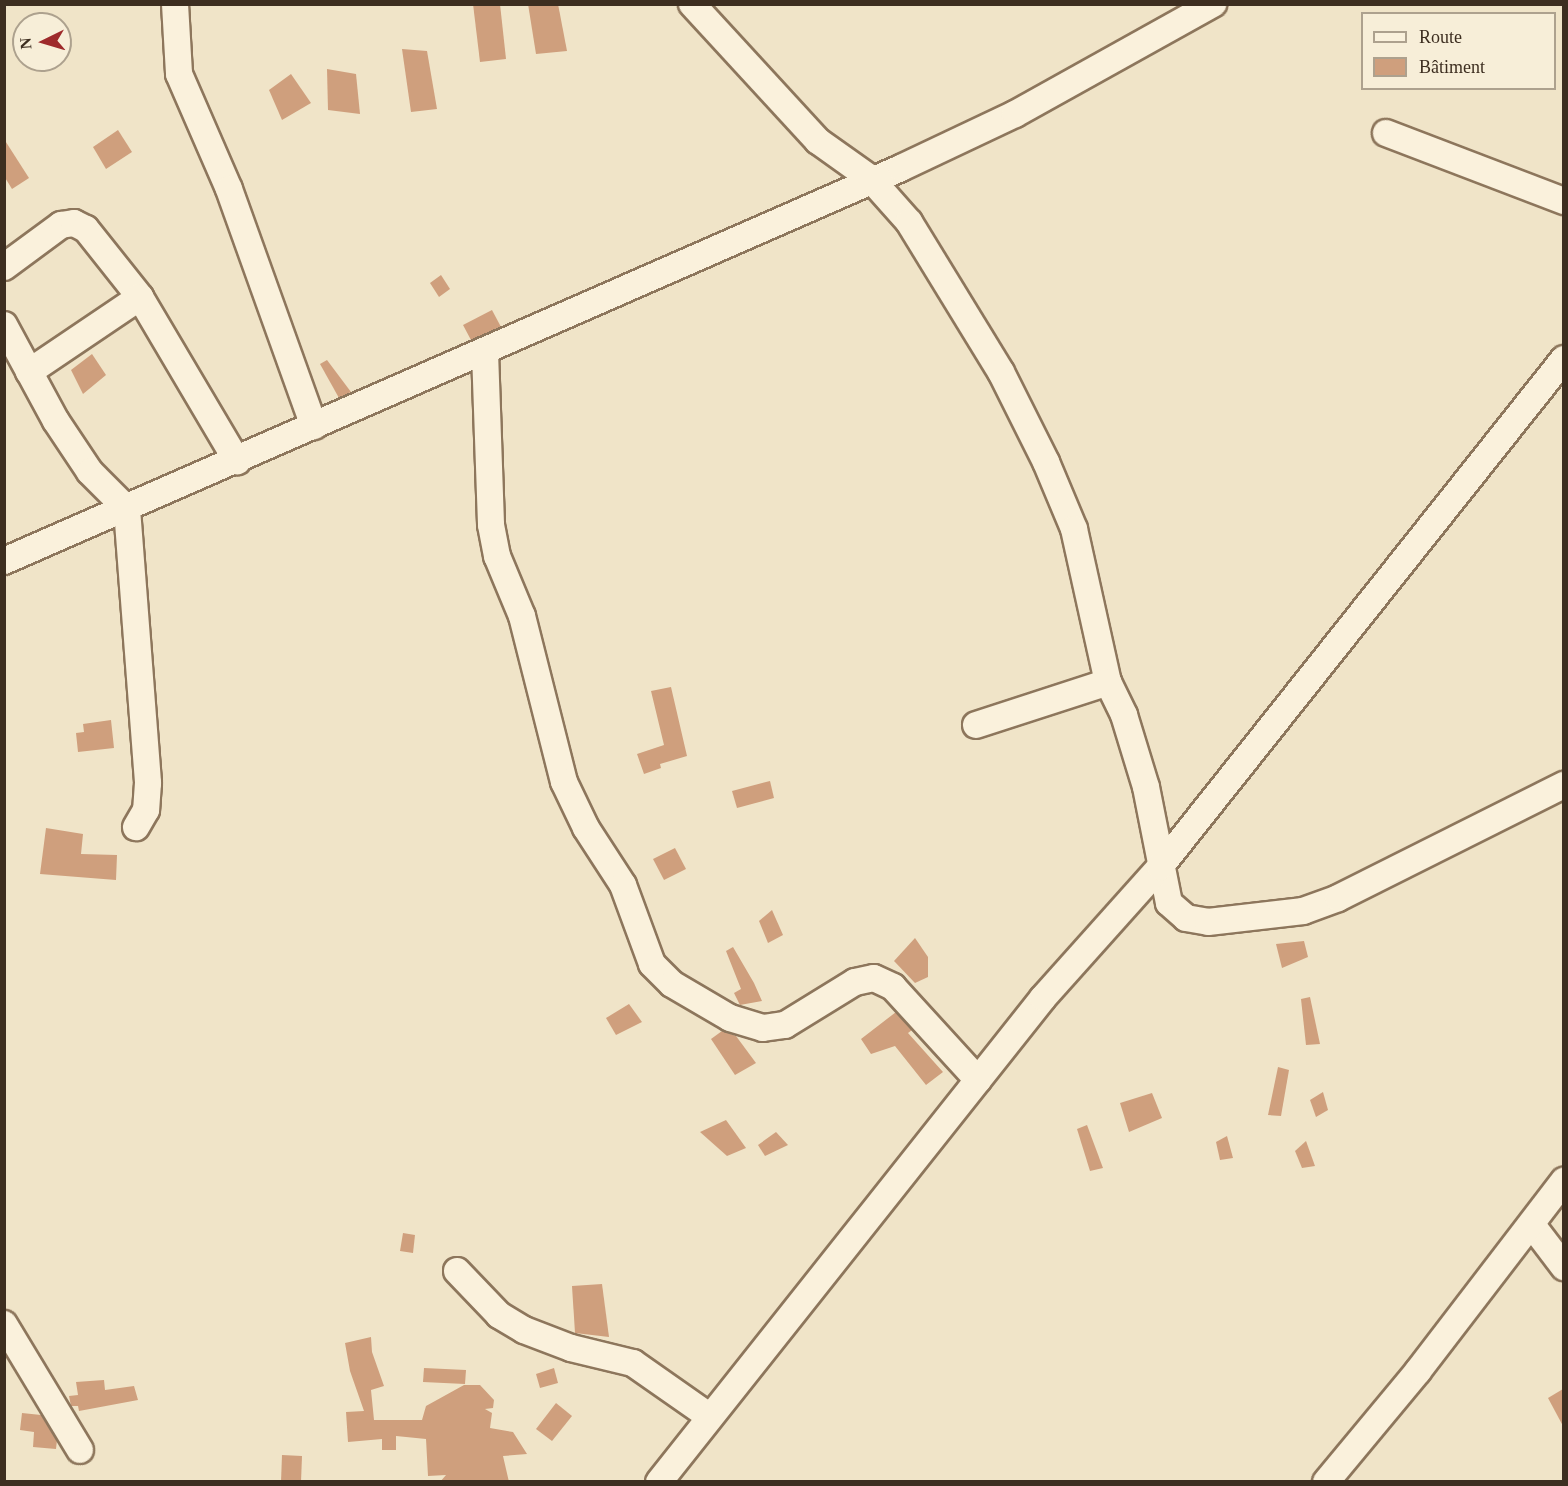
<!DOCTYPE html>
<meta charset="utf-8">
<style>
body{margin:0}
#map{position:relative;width:1568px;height:1486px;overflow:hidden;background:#f0e4c8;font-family:Georgia,serif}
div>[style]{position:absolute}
.building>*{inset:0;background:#cf9f7d}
.roads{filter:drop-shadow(2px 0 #8d765c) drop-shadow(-2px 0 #8d765c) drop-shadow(0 2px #8d765c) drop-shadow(0 -2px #8d765c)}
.minor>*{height:26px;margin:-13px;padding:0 13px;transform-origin:13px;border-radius:13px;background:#faf1dc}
span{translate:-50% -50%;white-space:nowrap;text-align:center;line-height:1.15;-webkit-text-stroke:6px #f7eed8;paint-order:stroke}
.frame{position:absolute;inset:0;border:6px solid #3d2e20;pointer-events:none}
.legend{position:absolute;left:1361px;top:12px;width:195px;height:78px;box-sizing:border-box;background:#f7eed8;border:2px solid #ada18e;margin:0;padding:8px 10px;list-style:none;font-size:18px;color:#3d2e20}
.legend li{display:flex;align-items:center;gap:12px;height:30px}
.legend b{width:30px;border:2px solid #ada18e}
.north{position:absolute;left:12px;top:12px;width:60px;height:60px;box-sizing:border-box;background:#f7eed8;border:2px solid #ada18e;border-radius:50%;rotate:265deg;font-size:16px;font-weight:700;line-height:24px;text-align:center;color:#3d2e20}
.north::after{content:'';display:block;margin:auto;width:21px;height:27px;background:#9e2a2b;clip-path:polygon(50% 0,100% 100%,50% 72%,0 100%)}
</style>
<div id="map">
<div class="building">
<i style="clip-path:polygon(473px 4px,500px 4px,506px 59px,480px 62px)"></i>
<i style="clip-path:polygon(528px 4px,558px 4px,567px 51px,536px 54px)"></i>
<i style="clip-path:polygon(402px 49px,427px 51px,437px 109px,411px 112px)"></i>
<i style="clip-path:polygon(327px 69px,356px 74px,360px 114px,328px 110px)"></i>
<i style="clip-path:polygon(291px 74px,311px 103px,282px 120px,269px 90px)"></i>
<i style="clip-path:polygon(118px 130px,132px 152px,106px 169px,93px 147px)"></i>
<i style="clip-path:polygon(4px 139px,29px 178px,12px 189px,4px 176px)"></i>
<i style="clip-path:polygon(441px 275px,450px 289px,439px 297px,430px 283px)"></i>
<i style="clip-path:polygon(492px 310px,501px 327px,471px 340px,463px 325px)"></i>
<i style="clip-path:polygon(92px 354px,106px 375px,83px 394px,71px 370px)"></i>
<i style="clip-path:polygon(327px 360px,351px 392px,339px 398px,320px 364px)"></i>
<i style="clip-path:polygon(671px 687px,687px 756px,660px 764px,661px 768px,644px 774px,637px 754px,664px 745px,651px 691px)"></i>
<i style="clip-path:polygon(111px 720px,114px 748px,78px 752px,76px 733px,84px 732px,83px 724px)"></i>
<i style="clip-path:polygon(770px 781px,774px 798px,737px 808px,732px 791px)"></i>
<i style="clip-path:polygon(46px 828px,83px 834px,81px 854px,117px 855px,116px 880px,40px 874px)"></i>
<i style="clip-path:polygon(675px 848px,686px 869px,664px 880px,653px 859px)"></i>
<i style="clip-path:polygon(772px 910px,783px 935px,768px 943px,759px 921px)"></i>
<i style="clip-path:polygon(915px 938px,928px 957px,928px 977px,915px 983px,894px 961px)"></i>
<i style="clip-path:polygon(1304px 941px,1308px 957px,1282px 968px,1276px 944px)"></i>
<i style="clip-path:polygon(733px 947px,754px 983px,762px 1001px,740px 1005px,734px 993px,741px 989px,726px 951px)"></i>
<i style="clip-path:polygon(1310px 997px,1320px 1044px,1306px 1045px,1301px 999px)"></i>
<i style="clip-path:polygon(629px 1004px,642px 1022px,616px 1035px,606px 1018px)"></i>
<i style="clip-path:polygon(896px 1012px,912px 1030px,908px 1033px,943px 1072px,926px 1085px,895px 1046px,871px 1054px,861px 1039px)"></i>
<i style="clip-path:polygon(722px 1031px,736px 1036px,756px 1063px,735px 1075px,711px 1039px)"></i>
<i style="clip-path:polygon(1278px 1067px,1289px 1070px,1281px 1116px,1268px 1115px)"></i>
<i style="clip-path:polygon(1323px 1092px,1328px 1110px,1316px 1117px,1310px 1100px)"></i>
<i style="clip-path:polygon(1152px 1093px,1162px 1118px,1129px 1132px,1120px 1103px)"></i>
<i style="clip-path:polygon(726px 1120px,746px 1148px,727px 1156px,700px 1132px)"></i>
<i style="clip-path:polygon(1087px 1125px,1103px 1168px,1090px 1171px,1077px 1129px)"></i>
<i style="clip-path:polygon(776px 1132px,788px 1145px,765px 1156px,758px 1145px)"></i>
<i style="clip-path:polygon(1227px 1136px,1233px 1158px,1220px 1160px,1216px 1142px)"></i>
<i style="clip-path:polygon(1306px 1141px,1315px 1166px,1302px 1168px,1295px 1151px)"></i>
<i style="clip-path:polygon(403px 1233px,415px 1235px,413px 1253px,400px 1251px)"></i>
<i style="clip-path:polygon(602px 1284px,609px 1337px,575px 1333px,572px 1286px)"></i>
<i style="clip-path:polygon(371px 1337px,372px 1352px,384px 1386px,371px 1390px,374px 1420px,422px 1420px,426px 1406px,464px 1385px,480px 1385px,494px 1400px,493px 1408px,485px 1409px,492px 1413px,490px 1428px,513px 1432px,527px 1454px,503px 1456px,509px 1482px,440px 1482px,446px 1475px,428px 1476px,426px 1439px,396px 1436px,396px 1450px,382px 1450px,382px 1439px,348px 1442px,346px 1412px,364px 1411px,350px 1371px,345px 1343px)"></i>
<i style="clip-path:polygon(424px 1368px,466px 1370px,465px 1384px,423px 1382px)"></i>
<i style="clip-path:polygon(554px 1368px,558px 1383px,540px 1388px,536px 1374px)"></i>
<i style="clip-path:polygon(104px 1380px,105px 1390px,134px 1386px,138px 1400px,79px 1411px,78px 1406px,71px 1406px,69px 1396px,78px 1395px,76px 1382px)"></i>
<i style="clip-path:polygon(1563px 1389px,1563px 1426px,1548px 1398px)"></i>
<i style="clip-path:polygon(556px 1403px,572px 1416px,552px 1441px,536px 1429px)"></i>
<i style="clip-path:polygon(22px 1413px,41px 1415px,57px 1440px,56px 1449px,33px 1447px,34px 1432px,20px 1430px)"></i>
<i style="clip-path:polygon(282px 1455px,302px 1456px,301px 1482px,281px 1482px)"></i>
</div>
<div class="roads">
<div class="minor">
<i style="left:175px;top:4px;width:70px;rotate:86.7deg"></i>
<i style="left:179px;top:74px;width:125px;rotate:66.5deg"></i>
<i style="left:229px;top:189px;width:252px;rotate:70.3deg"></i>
<i style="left:692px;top:4px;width:186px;rotate:47.4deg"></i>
<i style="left:818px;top:141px;width:64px;rotate:35.4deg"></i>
<i style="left:870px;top:178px;width:59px;rotate:48.4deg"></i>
<i style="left:909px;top:222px;width:176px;rotate:58.5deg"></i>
<i style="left:1001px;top:372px;width:101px;rotate:63.4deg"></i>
<i style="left:1046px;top:462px;width:73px;rotate:67.3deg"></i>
<i style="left:1074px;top:529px;width:157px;rotate:77.5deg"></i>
<i style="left:1386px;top:133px;width:191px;rotate:20.9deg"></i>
<i style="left:4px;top:267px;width:71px;rotate:-36.4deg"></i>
<i style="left:61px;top:225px;width:13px;rotate:-9deg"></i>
<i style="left:74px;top:223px;width:13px;rotate:27deg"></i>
<i style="left:86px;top:229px;width:87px;rotate:51.5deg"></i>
<i style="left:140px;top:297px;width:191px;rotate:59.4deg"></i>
<i style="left:4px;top:325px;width:109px;rotate:61.6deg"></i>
<i style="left:56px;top:421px;width:61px;rotate:56.3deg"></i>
<i style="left:90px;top:472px;width:52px;rotate:45deg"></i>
<i style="left:127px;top:509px;width:275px;rotate:85.6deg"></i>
<i style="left:148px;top:783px;width:27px;rotate:94deg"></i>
<i style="left:146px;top:810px;width:20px;rotate:120deg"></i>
<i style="left:485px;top:352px;width:173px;rotate:88deg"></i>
<i style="left:491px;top:525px;width:32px;rotate:79deg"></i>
<i style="left:497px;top:556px;width:65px;rotate:67.4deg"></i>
<i style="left:522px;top:616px;width:171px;rotate:75.8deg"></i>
<i style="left:564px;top:782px;width:51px;rotate:64.4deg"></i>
<i style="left:586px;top:828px;width:68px;rotate:57deg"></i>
<i style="left:623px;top:885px;width:84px;rotate:69.8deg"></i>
<i style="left:652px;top:964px;width:28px;rotate:45deg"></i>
<i style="left:672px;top:984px;width:67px;rotate:30.4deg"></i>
<i style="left:730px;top:1018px;width:34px;rotate:17deg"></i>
<i style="left:763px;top:1028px;width:22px;rotate:-8deg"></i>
<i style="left:785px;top:1025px;width:82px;rotate:-31.6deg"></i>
<i style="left:855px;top:982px;width:19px;rotate:-12deg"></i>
<i style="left:874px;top:978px;width:21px;rotate:25deg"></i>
<i style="left:893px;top:987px;width:126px;rotate:47.6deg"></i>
<i style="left:29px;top:372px;width:134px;rotate:-34deg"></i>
<i style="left:4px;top:561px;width:979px;rotate:-23.66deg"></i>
<i style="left:901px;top:168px;width:126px;rotate:-25.3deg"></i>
<i style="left:1015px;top:114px;width:227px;rotate:-29.1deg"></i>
<i style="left:976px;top:725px;width:139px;rotate:-18deg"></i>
<i style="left:1108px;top:682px;width:37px;rotate:64deg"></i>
<i style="left:1124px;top:715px;width:75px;rotate:73deg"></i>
<i style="left:1146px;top:787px;width:118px;rotate:78.8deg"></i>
<i style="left:1169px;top:903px;width:23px;rotate:41deg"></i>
<i style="left:1186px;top:918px;width:22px;rotate:10deg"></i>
<i style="left:1208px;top:922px;width:96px;rotate:-6.6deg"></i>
<i style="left:1303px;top:911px;width:37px;rotate:-20deg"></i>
<i style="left:1338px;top:898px;width:253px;rotate:-26.6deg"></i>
<i style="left:1532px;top:1225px;width:53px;rotate:52.7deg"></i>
<i style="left:457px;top:1271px;width:61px;rotate:46.3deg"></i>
<i style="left:499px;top:1315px;width:29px;rotate:31deg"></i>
<i style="left:524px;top:1330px;width:50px;rotate:21deg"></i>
<i style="left:571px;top:1348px;width:64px;rotate:13.6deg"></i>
<i style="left:633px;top:1363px;width:94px;rotate:35deg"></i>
<i style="left:4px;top:1324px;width:147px;rotate:58.9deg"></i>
<i style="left:659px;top:1482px;width:618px;rotate:-51.57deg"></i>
<i style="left:1043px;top:998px;width:176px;rotate:-48.2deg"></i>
<i style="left:1160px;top:867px;width:649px;rotate:-51.51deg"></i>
<i style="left:1326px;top:1482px;width:144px;rotate:-50.3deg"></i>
<i style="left:1418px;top:1371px;width:240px;rotate:-52.5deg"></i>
</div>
</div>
<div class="frame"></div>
<ul class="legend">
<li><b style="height:8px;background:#faf1dc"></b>Route</li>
<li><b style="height:16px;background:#cf9f7d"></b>Bâtiment</li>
</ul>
<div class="north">N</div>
</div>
